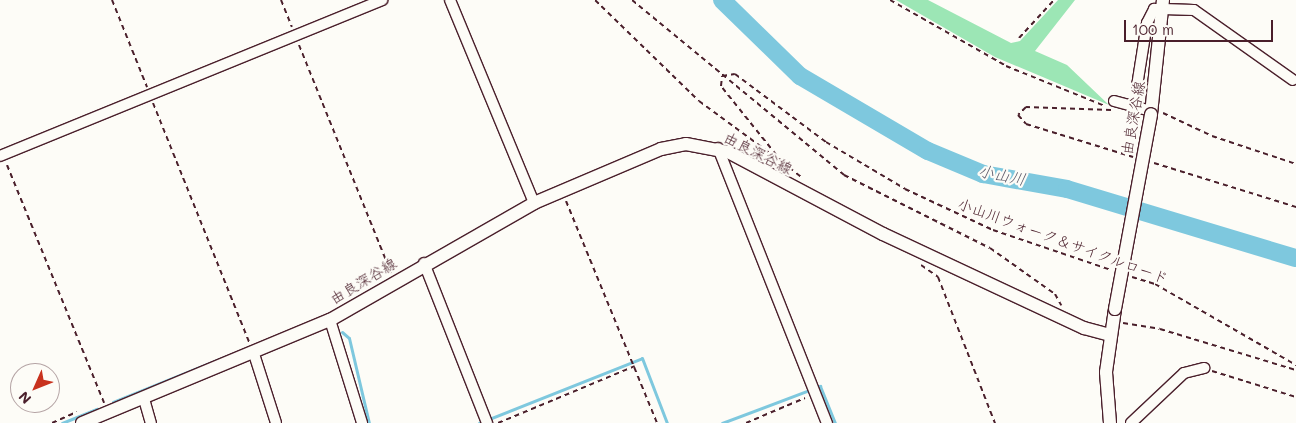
<!DOCTYPE html>
<meta charset="utf-8">
<style>
body{margin:0}
#map{position:relative;width:1296px;height:423px;overflow:hidden;background:#fdfcf7;font-family:Mali,"Klee One",sans-serif}
div>[style]{position:absolute}
.green>*{inset:0;background:#9ce6b5}
.stream>*{height:3px;margin:-1.5px;padding:0 1.5px;transform-origin:1.5px;border-radius:1.5px;background:#7ec8de}
.river>*{height:18px;margin:-9px;padding:0 9px;transform-origin:9px;border-radius:9px;background:#7ec8de}
.path>*{height:2px;margin-top:-1px;transform-origin:0;background:repeating-linear-gradient(90deg,#4a1f2b 0 5px,transparent 0 9px)}
.roads{filter:drop-shadow(1px 0 #4a1f2b) drop-shadow(-1px 0 #4a1f2b) drop-shadow(0 1px #4a1f2b) drop-shadow(0 -1px #4a1f2b)}
.minor>*{height:10px;margin:-5px;padding:0 5px;transform-origin:5px;border-radius:5px;background:#fdfcf7}
.major>*{height:12px;margin:-6px;padding:0 6px;transform-origin:6px;border-radius:6px;background:#fdfcf7}
.bridges{filter:drop-shadow(1px 0 #4a1f2b) drop-shadow(-1px 0 #4a1f2b) drop-shadow(0 1px #4a1f2b) drop-shadow(0 -1px #4a1f2b)}
.major-bridge>*{height:12px;margin:-6px;padding:0 6px;transform-origin:6px;border-radius:6px;background:#fdfcf7}
span{translate:-50% -50%;white-space:nowrap;text-align:center;line-height:1.15;-webkit-text-stroke:4.5px #fdfcf7;paint-order:stroke}
.street-label{font-size:15px;color:#4a1f2b}
.water-label{font-size:16px;color:#5c5a6a;font-style:italic}
.north{position:absolute;left:10px;top:363px;width:50px;height:50px;box-sizing:border-box;background:#fdfcf7;border:1px solid #b5a4a5;border-radius:50%;rotate:226deg;font-size:14px;font-weight:700;line-height:20px;text-align:center;color:#4a1f2b}
.north::after{content:'';display:block;margin:auto;width:18px;height:22px;background:#c8321e;clip-path:polygon(50% 0,100% 100%,50% 72%,0 100%)}
.scale{position:absolute;left:1124px;top:20px;width:149px;height:22px;box-sizing:border-box;border:2px solid #4a1f2b;border-top:0;padding-left:6px;font-size:15px;line-height:18px;white-space:nowrap;color:#4a1f2b;-webkit-text-stroke:4px #fdfcf7;paint-order:stroke}
</style>
<div id="map">
<div class="green">
<i style="clip-path:polygon(896px 0,928px 0,1011px 43px,1020px 41px,1058px 0,1075px 0,1035px 51px,1067px 65px,1109px 105px,995px 57px)"></i>
</div>
<div class="stream">
<i style="left:342px;top:332px;width:9px;rotate:41deg"></i>
<i style="left:349px;top:338px;width:87px;rotate:76.8deg"></i>
<i style="left:113px;top:402px;width:141px;rotate:-22deg"></i>
<i style="left:62px;top:423px;width:38px;rotate:-22deg"></i>
<i style="left:479px;top:423px;width:175px;rotate:-21.7deg"></i>
<i style="left:642px;top:358px;width:70px;rotate:69deg"></i>
<i style="left:722px;top:423px;width:105px;rotate:-20.7deg"></i>
<i style="left:820px;top:386px;width:40px;rotate:68deg"></i>
</div>
<div class="river">
<i style="left:722px;top:0;width:109px;rotate:44.3deg"></i>
<i style="left:800px;top:76px;width:148px;rotate:30.4deg"></i>
<i style="left:928px;top:151px;width:60px;rotate:22.7deg"></i>
<i style="left:983px;top:174px;width:85px;rotate:10.1deg"></i>
<i style="left:1067px;top:189px;width:239px;rotate:16.8deg"></i>
</div>
<div class="path">
<i style="left:112px;top:0;width:94px;rotate:68.1deg"></i>
<i style="left:281px;top:0;width:29px;rotate:68deg"></i>
<i style="left:595px;top:0;width:145px;rotate:44.2deg"></i>
<i style="left:699px;top:101px;width:103px;rotate:36.3deg"></i>
<i style="left:632px;top:0;width:275px;rotate:39.5deg"></i>
<i style="left:844px;top:175px;width:163px;rotate:26.6deg"></i>
<i style="left:990px;top:248px;width:80px;rotate:35.3deg"></i>
<i style="left:1055px;top:294px;width:13px;rotate:61deg"></i>
<i style="left:890px;top:0;width:133px;rotate:29.6deg"></i>
<i style="left:1006px;top:66px;width:107px;rotate:22deg"></i>
<i style="left:1019px;top:38px;width:52px;rotate:-47.4deg"></i>
<i style="left:299px;top:45px;width:246px;rotate:68deg"></i>
<i style="left:153px;top:103px;width:258px;rotate:68.1deg"></i>
<i style="left:1111px;top:110px;width:85px;rotate:-178deg"></i>
<i style="left:1026px;top:107px;width:11px;rotate:135deg"></i>
<i style="left:1018px;top:115px;width:12px;rotate:48deg"></i>
<i style="left:1026px;top:124px;width:112px;rotate:17.1deg"></i>
<i style="left:1163px;top:113px;width:54px;rotate:25.1deg"></i>
<i style="left:1212px;top:136px;width:89px;rotate:18.4deg"></i>
<i style="left:782px;top:162px;width:97px;rotate:-128.8deg"></i>
<i style="left:721px;top:86px;width:10px;rotate:-84deg"></i>
<i style="left:722px;top:76px;width:13px;rotate:-9deg"></i>
<i style="left:735px;top:74px;width:114px;rotate:36.8deg"></i>
<i style="left:826px;top:142px;width:92px;rotate:30.7deg"></i>
<i style="left:905px;top:189px;width:97px;rotate:25deg"></i>
<i style="left:993px;top:230px;width:125px;rotate:18.7deg"></i>
<i style="left:782px;top:162px;width:24px;rotate:38deg"></i>
<i style="left:1154px;top:163px;width:149px;rotate:17.2deg"></i>
<i style="left:7px;top:165px;width:257px;rotate:67.8deg"></i>
<i style="left:566px;top:201px;width:240px;rotate:67.7deg"></i>
<i style="left:921px;top:265px;width:21px;rotate:35deg"></i>
<i style="left:938px;top:277px;width:157px;rotate:68.7deg"></i>
<i style="left:1132px;top:277px;width:24px;rotate:17deg"></i>
<i style="left:1155px;top:284px;width:163px;rotate:29.9deg"></i>
<i style="left:1123px;top:323px;width:37px;rotate:9deg"></i>
<i style="left:1160px;top:329px;width:142px;rotate:16.8deg"></i>
<i style="left:1212px;top:371px;width:88px;rotate:17.2deg"></i>
<i style="left:52px;top:423px;width:27px;rotate:-24deg"></i>
<i style="left:498px;top:423px;width:148px;rotate:-22.6deg"></i>
<i style="left:746px;top:423px;width:64px;rotate:-23deg"></i>
</div>
<div class="roads">
<div class="minor">
<i style="left:450px;top:0;width:220px;rotate:67.5deg"></i>
<i style="left:1137px;top:86px;width:64px;rotate:-81deg"></i>
<i style="left:1147px;top:23px;width:16px;rotate:-63deg"></i>
<i style="left:1154px;top:9px;width:9px"></i>
<i style="left:1163px;top:9px;width:31px;rotate:2deg"></i>
<i style="left:1194px;top:10px;width:121px;rotate:35.3deg"></i>
<i style="left:1114px;top:101px;width:39px;rotate:15deg"></i>
<i style="left:718px;top:148px;width:296px;rotate:68.4deg"></i>
<i style="left:0;top:156px;width:413px;rotate:-22.2deg"></i>
<i style="left:424px;top:263px;width:172px;rotate:68.5deg"></i>
<i style="left:330px;top:320px;width:108px;rotate:72.7deg"></i>
<i style="left:254px;top:354px;width:72px;rotate:72.3deg"></i>
<i style="left:144px;top:399px;width:25px;rotate:74deg"></i>
<i style="left:1131px;top:423px;width:73px;rotate:-43.3deg"></i>
<i style="left:1184px;top:373px;width:21px;rotate:-14deg"></i>
</div>
<div class="major">
<i style="left:1151px;top:114px;width:115px;rotate:-84deg"></i>
<i style="left:82px;top:423px;width:269px;rotate:-22.6deg"></i>
<i style="left:330px;top:320px;width:235px;rotate:-29.8deg"></i>
<i style="left:534px;top:203px;width:138px;rotate:-23deg"></i>
<i style="left:661px;top:149px;width:25px;rotate:-11deg"></i>
<i style="left:686px;top:144px;width:43px;rotate:10.8deg"></i>
<i style="left:728px;top:152px;width:175px;rotate:27.9deg"></i>
<i style="left:883px;top:234px;width:222px;rotate:25.1deg"></i>
<i style="left:1084px;top:328px;width:27px;rotate:15deg"></i>
<i style="left:1110px;top:423px;width:51px;rotate:-94.5deg"></i>
<i style="left:1106px;top:372px;width:64px;rotate:-81.9deg"></i>
</div>
</div>
<div class="bridges">
<div class="major-bridge">
<i style="left:1115px;top:309px;width:198px;rotate:-79.5deg"></i>
</div>
</div>
<div class="street-label">
<span style="left:1133px;top:118px;rotate:-80deg">由良深谷線</span>
<span style="left:758px;top:153px;rotate:27deg">由良深谷線</span>
<span style="left:1063px;top:241px;rotate:20deg">小山川ウォーク＆サイクルロード</span>
<span style="left:363px;top:281px;rotate:-31deg">由良深谷線</span>
</div>
<div class="water-label">
<span style="left:1002px;top:175px;rotate:11deg">小山川</span>
</div>
<div class="north">N</div>
<div class="scale">100 m</div>
</div>
